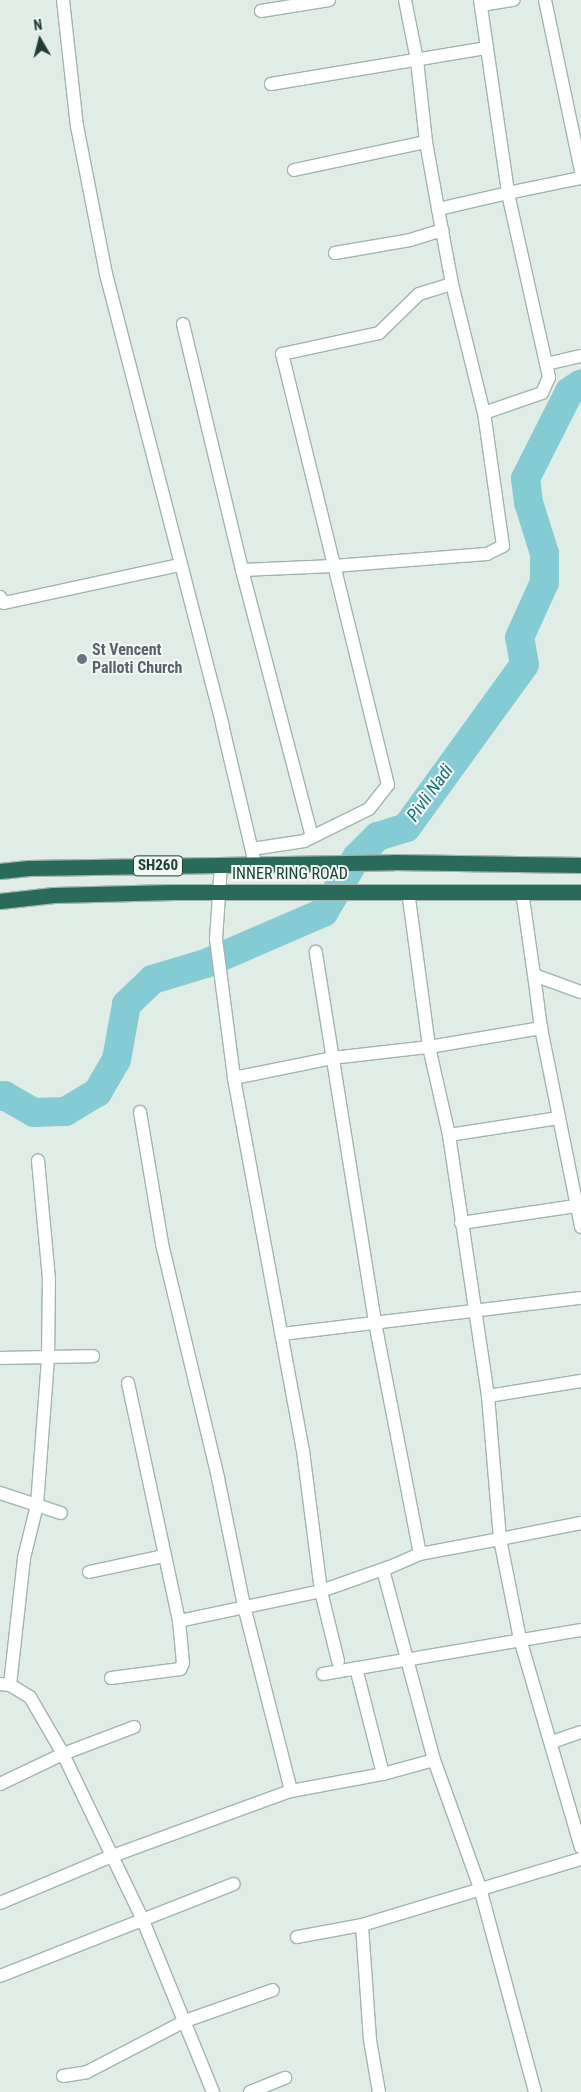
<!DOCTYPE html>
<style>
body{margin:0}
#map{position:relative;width:581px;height:2092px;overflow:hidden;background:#e0ece6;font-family:"Roboto Condensed",sans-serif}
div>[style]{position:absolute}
.river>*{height:29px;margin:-14.5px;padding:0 14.5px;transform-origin:14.5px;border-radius:14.5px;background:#85cbd4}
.roads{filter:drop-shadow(1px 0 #a3b4ad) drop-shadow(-1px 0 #a3b4ad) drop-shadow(0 1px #a3b4ad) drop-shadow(0 -1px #a3b4ad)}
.street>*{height:12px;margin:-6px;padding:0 6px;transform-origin:6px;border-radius:6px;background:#fff}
.highway>*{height:15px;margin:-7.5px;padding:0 7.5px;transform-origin:7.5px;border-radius:7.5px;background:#2a6a5a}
.dots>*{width:14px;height:14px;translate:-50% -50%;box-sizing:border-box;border:2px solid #f0f8f4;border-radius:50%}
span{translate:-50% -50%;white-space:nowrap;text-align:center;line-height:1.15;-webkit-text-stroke:4px #f0f8f4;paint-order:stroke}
.shield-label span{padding:1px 4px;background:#f0f8f4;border:1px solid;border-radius:4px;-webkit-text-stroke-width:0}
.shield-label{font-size:15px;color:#203d34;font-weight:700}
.worship-label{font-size:16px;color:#5b616d;font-weight:700}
.left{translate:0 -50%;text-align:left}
.street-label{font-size:16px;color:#203d34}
.water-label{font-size:18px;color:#176f7b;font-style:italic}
.north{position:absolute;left:15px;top:15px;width:50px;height:50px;-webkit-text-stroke:4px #f0f8f4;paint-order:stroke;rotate:352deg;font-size:14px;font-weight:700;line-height:20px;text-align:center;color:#203d34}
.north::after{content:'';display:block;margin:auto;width:18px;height:22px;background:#203d34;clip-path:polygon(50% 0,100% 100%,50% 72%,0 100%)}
</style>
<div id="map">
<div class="river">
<i style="left:0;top:1096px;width:4px;rotate:-14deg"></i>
<i style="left:4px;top:1095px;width:34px;rotate:30deg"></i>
<i style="left:33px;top:1112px;width:32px;rotate:-2deg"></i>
<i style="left:65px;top:1111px;width:37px;rotate:-31deg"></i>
<i style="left:97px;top:1092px;width:38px;rotate:-60deg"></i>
<i style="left:116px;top:1059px;width:56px;rotate:-79.7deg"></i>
<i style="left:126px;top:1004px;width:36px;rotate:-44deg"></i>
<i style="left:152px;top:979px;width:55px;rotate:-16.8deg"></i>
<i style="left:205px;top:963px;width:129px;rotate:-23.4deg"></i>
<i style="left:323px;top:912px;width:64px;rotate:-59deg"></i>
<i style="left:356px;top:857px;width:30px;rotate:-45deg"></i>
<i style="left:377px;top:836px;width:30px;rotate:-17deg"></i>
<i style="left:406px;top:827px;width:201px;rotate:-54.1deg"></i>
<i style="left:524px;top:664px;width:27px;rotate:-100deg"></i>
<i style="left:519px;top:637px;width:60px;rotate:-65.6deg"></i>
<i style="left:544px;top:582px;width:29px;rotate:-90deg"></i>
<i style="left:544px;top:553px;width:53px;rotate:-107.4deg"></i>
<i style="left:528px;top:502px;width:24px;rotate:-97deg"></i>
<i style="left:525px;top:478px;width:97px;rotate:-63.2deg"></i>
<i style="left:569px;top:391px;width:14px;rotate:-34deg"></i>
</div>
<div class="roads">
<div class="street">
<i style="left:63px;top:0;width:127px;rotate:83.7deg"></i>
<i style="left:77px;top:126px;width:151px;rotate:78.9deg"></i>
<i style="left:106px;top:274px;width:465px;rotate:75.5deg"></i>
<i style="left:222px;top:724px;width:144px;rotate:76.7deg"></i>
<i style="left:405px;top:0;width:61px;rotate:78.7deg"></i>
<i style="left:417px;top:60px;width:82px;rotate:83.7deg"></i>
<i style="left:426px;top:142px;width:68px;rotate:79.8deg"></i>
<i style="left:480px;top:0;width:195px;rotate:81.7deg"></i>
<i style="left:508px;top:193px;width:72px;rotate:167.1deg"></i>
<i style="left:438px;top:209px;width:76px;rotate:79.4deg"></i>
<i style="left:452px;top:284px;width:133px;rotate:76.1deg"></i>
<i style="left:545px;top:0;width:175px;rotate:78.1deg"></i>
<i style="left:481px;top:5px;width:33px;rotate:-9deg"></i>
<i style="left:261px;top:11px;width:69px;rotate:-9.2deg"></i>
<i style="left:271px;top:84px;width:219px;rotate:-9.5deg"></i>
<i style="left:294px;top:170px;width:135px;rotate:-12deg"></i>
<i style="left:335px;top:253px;width:76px;rotate:-9.8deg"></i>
<i style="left:410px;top:240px;width:34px;rotate:-17deg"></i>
<i style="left:183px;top:324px;width:253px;rotate:76.5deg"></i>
<i style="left:242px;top:570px;width:276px;rotate:75.3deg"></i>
<i style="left:546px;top:364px;width:36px;rotate:-13deg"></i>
<i style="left:242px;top:570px;width:92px;rotate:-2.5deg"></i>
<i style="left:334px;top:566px;width:153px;rotate:-4.5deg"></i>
<i style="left:487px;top:554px;width:18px;rotate:-27deg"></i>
<i style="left:503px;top:546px;width:134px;rotate:-98.1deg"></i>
<i style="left:484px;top:413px;width:61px;rotate:-19deg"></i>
<i style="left:542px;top:393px;width:17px;rotate:-66deg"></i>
<i style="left:549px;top:377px;width:189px;rotate:-102.6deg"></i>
<i style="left:508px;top:193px;width:75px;rotate:-11.6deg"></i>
<i style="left:0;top:597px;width:7px;rotate:56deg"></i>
<i style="left:4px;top:603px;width:180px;rotate:-12.2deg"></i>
<i style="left:252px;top:849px;width:53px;rotate:-8.7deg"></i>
<i style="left:304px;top:841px;width:72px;rotate:-26.2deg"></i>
<i style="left:369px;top:809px;width:31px;rotate:-52deg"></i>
<i style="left:388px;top:785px;width:444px;rotate:-103.8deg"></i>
<i style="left:282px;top:354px;width:99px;rotate:-12.2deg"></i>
<i style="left:379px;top:333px;width:56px;rotate:-44.3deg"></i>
<i style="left:419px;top:294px;width:34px;rotate:-17deg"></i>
<i style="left:221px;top:864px;width:75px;rotate:93.8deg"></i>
<i style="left:216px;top:939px;width:140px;rotate:82.6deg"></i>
<i style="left:234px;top:1078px;width:100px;rotate:-11.5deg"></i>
<i style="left:332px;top:1058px;width:98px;rotate:-6.5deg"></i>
<i style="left:429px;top:1047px;width:114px;rotate:-9.6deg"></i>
<i style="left:541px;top:1028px;width:203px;rotate:78.6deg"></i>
<i style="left:408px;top:891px;width:157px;rotate:82.3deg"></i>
<i style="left:429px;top:1047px;width:90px;rotate:77.2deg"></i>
<i style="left:449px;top:1135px;width:264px;rotate:81.5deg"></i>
<i style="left:488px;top:1396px;width:144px;rotate:85.2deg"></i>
<i style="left:500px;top:1539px;width:81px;rotate:169.4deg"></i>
<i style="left:522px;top:891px;width:85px;rotate:81.9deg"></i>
<i style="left:534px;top:975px;width:50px;rotate:19.9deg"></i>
<i style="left:534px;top:975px;width:53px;rotate:82.5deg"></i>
<i style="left:140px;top:1112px;width:134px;rotate:80.5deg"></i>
<i style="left:162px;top:1244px;width:241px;rotate:76.5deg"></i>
<i style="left:218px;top:1478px;width:131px;rotate:78.5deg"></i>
<i style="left:244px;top:1606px;width:191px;rotate:75.7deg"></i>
<i style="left:291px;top:1791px;width:94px;rotate:-10.5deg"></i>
<i style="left:383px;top:1774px;width:53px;rotate:-15.4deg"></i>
<i style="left:434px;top:1760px;width:197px;rotate:-105deg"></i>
<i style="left:383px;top:1570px;width:40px;rotate:-23.4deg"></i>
<i style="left:420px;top:1554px;width:236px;rotate:-101deg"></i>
<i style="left:375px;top:1322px;width:375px;rotate:-99.1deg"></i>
<i style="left:449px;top:1135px;width:111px;rotate:-8.8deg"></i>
<i style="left:461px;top:1223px;width:116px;rotate:-8.4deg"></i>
<i style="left:282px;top:1334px;width:301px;rotate:-6.9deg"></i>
<i style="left:0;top:1358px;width:93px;rotate:-1.2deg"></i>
<i style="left:128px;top:1383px;width:243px;rotate:77.9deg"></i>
<i style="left:179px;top:1621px;width:145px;rotate:-11.9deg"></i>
<i style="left:321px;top:1591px;width:141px;rotate:-97.3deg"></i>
<i style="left:303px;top:1451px;width:379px;rotate:-100.5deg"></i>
<i style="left:488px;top:1396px;width:94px;rotate:-9.2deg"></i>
<i style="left:0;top:1493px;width:64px;rotate:18.2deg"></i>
<i style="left:581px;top:1523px;width:83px;rotate:168.8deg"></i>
<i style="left:500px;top:1539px;width:102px;rotate:78.7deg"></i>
<i style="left:520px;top:1639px;width:217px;rotate:73.7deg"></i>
<i style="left:89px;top:1572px;width:77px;rotate:-12deg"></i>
<i style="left:338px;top:1661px;width:72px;rotate:-103.7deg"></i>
<i style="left:321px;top:1591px;width:72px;rotate:-19.4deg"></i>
<i style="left:356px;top:1668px;width:109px;rotate:75.7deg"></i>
<i style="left:323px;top:1674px;width:262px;rotate:-9.7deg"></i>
<i style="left:111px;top:1678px;width:70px;rotate:-7.4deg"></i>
<i style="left:180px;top:1669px;width:7px;rotate:-63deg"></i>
<i style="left:183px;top:1663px;width:42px;rotate:-95.4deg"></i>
<i style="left:0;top:1684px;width:10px;rotate:6deg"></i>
<i style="left:10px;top:1685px;width:23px;rotate:31deg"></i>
<i style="left:30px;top:1697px;width:66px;rotate:59.9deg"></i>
<i style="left:63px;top:1754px;width:182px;rotate:64.3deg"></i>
<i style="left:142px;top:1918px;width:188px;rotate:67.8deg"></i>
<i style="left:10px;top:1685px;width:128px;rotate:-83.7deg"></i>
<i style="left:24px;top:1558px;width:55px;rotate:-76.2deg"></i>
<i style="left:37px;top:1505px;width:147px;rotate:-85.7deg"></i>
<i style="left:48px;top:1358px;width:79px;rotate:-89.3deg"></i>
<i style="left:49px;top:1279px;width:119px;rotate:-95.3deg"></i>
<i style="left:552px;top:1742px;width:31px;rotate:-19deg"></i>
<i style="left:434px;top:1760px;width:136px;rotate:70.2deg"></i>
<i style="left:480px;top:1888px;width:211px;rotate:74.9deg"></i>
<i style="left:0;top:1784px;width:70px;rotate:-25.5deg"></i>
<i style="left:63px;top:1754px;width:76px;rotate:-20.8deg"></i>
<i style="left:0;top:1903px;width:121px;rotate:-22.8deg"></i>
<i style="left:112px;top:1856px;width:190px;rotate:-20deg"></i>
<i style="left:297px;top:1937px;width:66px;rotate:-10.5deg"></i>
<i style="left:0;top:1976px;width:251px;rotate:-21.5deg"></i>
<i style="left:63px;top:2076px;width:24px;rotate:-9deg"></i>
<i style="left:87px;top:2072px;width:110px;rotate:-27.5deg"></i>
<i style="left:185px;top:2021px;width:93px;rotate:-19.4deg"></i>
<i style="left:250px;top:2092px;width:38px;rotate:-22deg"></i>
<i style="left:379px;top:2092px;width:53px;rotate:-99.8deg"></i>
<i style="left:370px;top:2040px;width:115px;rotate:-94deg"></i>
<i style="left:362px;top:1925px;width:229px;rotate:-16.8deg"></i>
</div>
<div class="highway">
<i style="left:0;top:871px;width:29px;rotate:-6deg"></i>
<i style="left:29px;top:868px;width:365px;rotate:-0.9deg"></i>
<i style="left:394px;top:862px;width:187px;rotate:0.9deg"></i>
<i style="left:0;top:901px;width:54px;rotate:-6.3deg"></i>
<i style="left:54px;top:895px;width:119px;rotate:-1.4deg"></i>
<i style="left:173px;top:892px;width:408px"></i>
</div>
</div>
<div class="dots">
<i style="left:82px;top:659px;background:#6b7280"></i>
</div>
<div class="shield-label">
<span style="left:158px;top:866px">SH260</span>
</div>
<div class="worship-label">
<span class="left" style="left:92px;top:659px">St Vencent<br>Palloti Church</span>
</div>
<div class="street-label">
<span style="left:290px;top:874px">INNER RING ROAD</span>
</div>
<div class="water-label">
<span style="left:430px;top:793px;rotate:-54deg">Pivli Nadi</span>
</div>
<div class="north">N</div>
</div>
